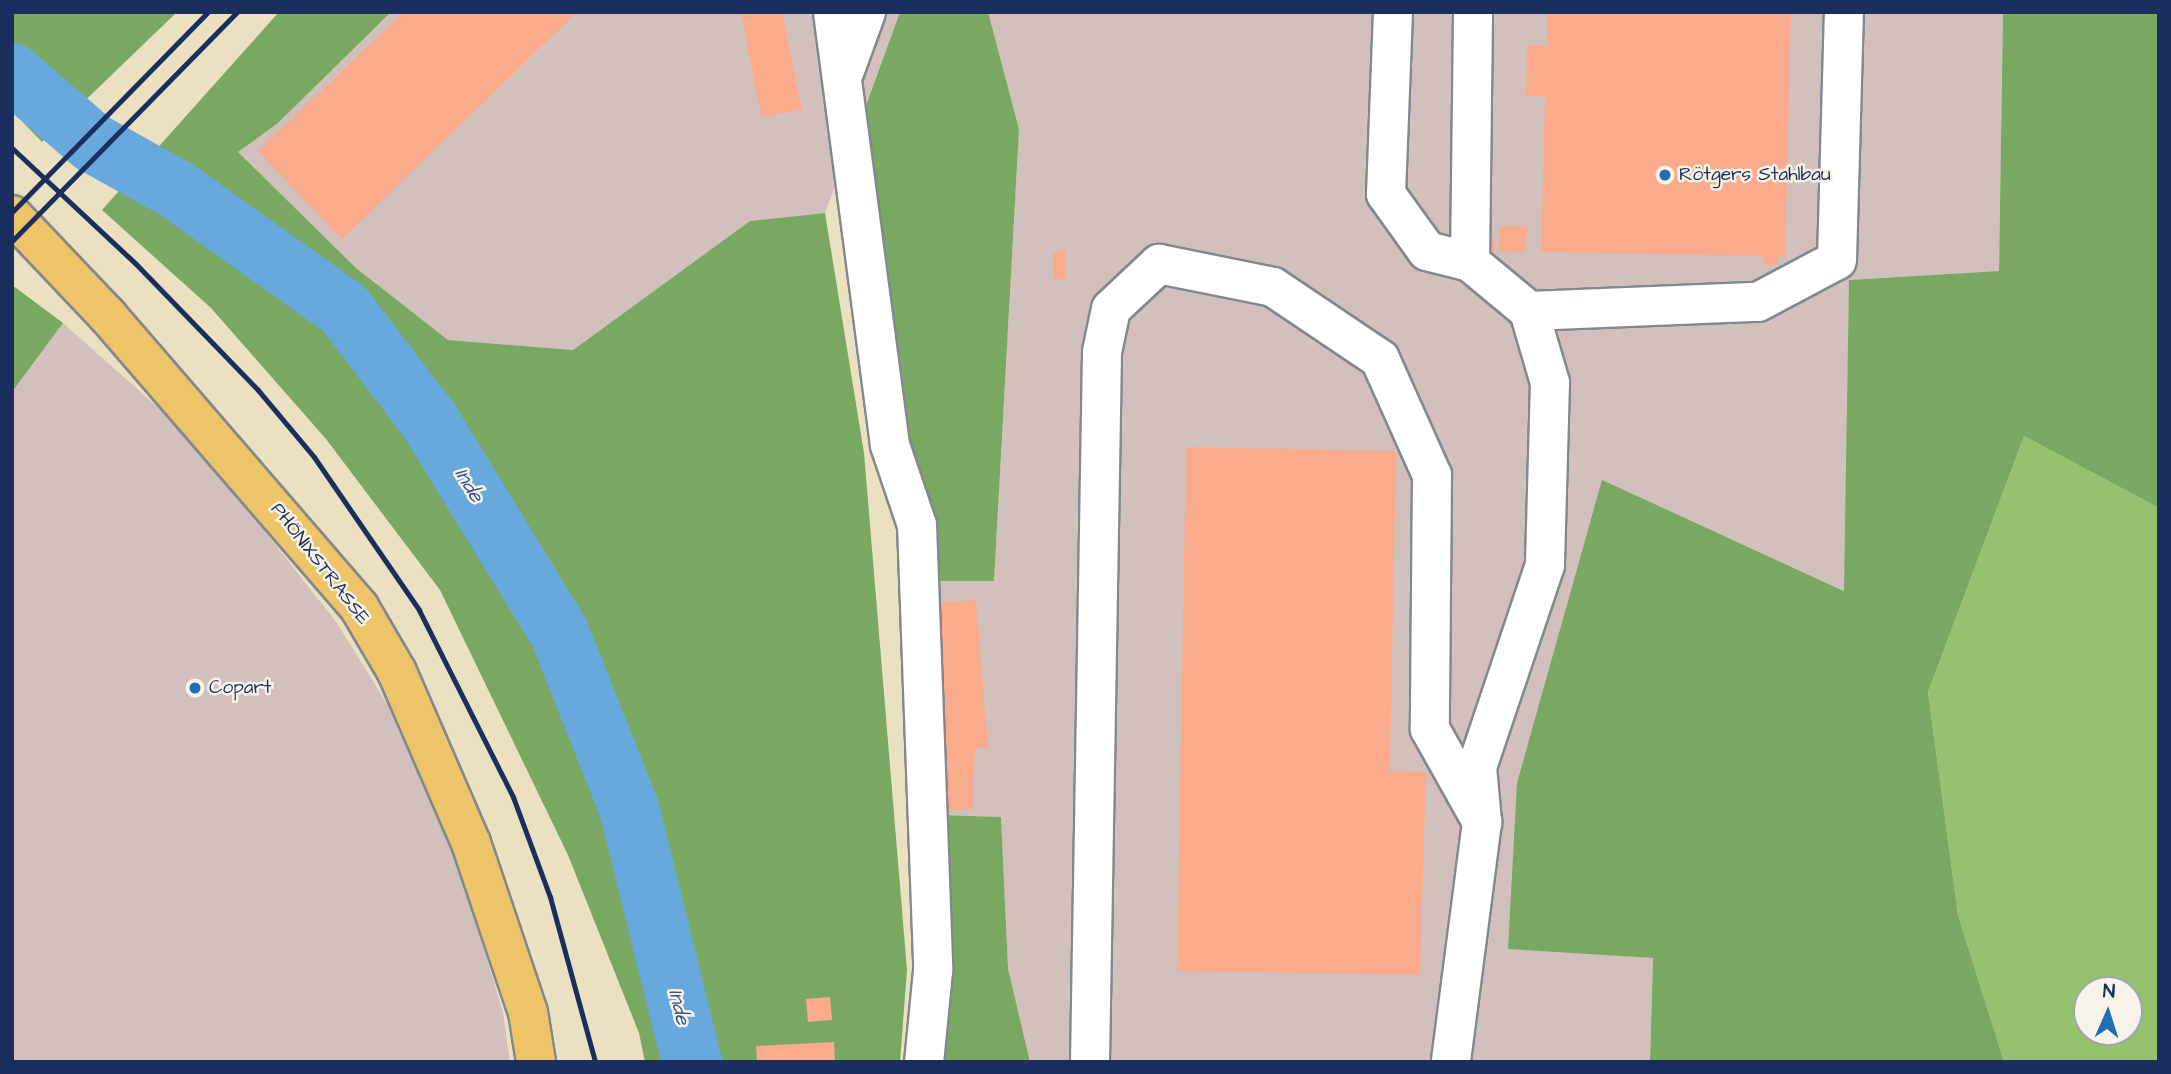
<!DOCTYPE html>
<meta charset="utf-8">
<style>
body{margin:0}
#map{position:relative;width:2171px;height:1074px;overflow:hidden;background:#ebe1c0;font-family:"Architects Daughter",sans-serif}
div>[style]{position:absolute}
.industrial>*{inset:0;background:#d1c0bc}
.green>*{inset:0;background:#96c270}
.forest>*{inset:0;background:#78a862}
.stream>*{height:10px;margin:-5px;padding:0 5px;transform-origin:5px;border-radius:5px;background:#67a9dc}
.river>*{height:60px;margin:-30px;padding:0 30px;transform-origin:30px;border-radius:30px;background:#67a9dc}
.building>*{inset:0;background:#faab8b}
.roads{filter:drop-shadow(2px 0 #83888f) drop-shadow(-2px 0 #83888f) drop-shadow(0 2px #83888f) drop-shadow(0 -2px #83888f)}
.minor>*{height:38px;margin:-19px;padding:0 19px;transform-origin:19px;border-radius:19px;background:#fff}
.major>*{height:38px;margin:-19px;padding:0 19px;transform-origin:19px;border-radius:19px;background:#eec469}
.rail>*{height:5px;margin:-2.5px;padding:0 2.5px;transform-origin:2.5px;border-radius:2.5px;background:#1b2f5e}
.dots>*{width:19px;height:19px;translate:-50% -50%;box-sizing:border-box;border:4px solid #f7f3e8;border-radius:50%}
span{translate:-50% -50%;white-space:nowrap;text-align:center;line-height:1.15;-webkit-text-stroke:5px #f7f3e8;paint-order:stroke}
.poi-label{font-size:19px;color:#1b2f5e}
.left{translate:0 -50%;text-align:left}
.street-label{font-size:19px;color:#1b2f5e}
.water-label{font-size:21px;color:#325484;font-style:italic}
.frame{position:absolute;inset:0;border:14px solid #1b2f5e;pointer-events:none}
.north{position:absolute;left:2073px;top:976px;width:70px;height:70px;box-sizing:border-box;background:#f7f3e8;border:2px solid #9fa5b1;border-radius:50%;rotate:3deg;font-size:19px;font-weight:700;line-height:28px;text-align:center;color:#1b2f5e}
.north::after{content:'';display:block;margin:auto;width:24px;height:32px;background:#1f6fb2;clip-path:polygon(50% 0,100% 100%,50% 72%,0 100%)}
</style>
<div id="map">
<div class="industrial">
<i style="clip-path:polygon(391px 12px,900px 12px,825px 213px,750px 221px,573px 350px,448px 340px,356px 268px,237px 152px,278px 123px)"></i>
<i style="clip-path:polygon(988px 12px,2003px 12px,1999px 271px,1849px 280px,1845px 591px,1602px 481px,1508px 948px,1653px 958px,1650px 1062px,1030px 1062px,1008px 968px,1001px 817px,941px 815px,929px 581px,994px 581px,1019px 129px)"></i>
<i style="clip-path:polygon(63px 323px,189px 435px,337px 623px,417px 752px,453px 846px,503px 1012px,510px 1062px,12px 1062px,12px 392px)"></i>
</div>
<div class="green">
<i style="clip-path:polygon(evenodd,2024px 436px,2159px 508px,2159px 1062px,2004px 1062px,1958px 915px,1928px 692px,2024px 436px,2087px 990px,2129px 990px,2129px 1032px,2087px 1032px,2087px 990px)"></i>
</div>
<div class="forest">
<i style="clip-path:polygon(12px 12px,177px 12px,42px 142px,12px 111px)"></i>
<i style="clip-path:polygon(279px 12px,391px 12px,278px 123px,238px 152px,356px 268px,448px 340px,573px 350px,750px 221px,825px 213px,864px 453px,907px 970px,900px 1062px,645px 1062px,639px 1033px,568px 855px,440px 590px,326px 439px,211px 308px,102px 210px)"></i>
<i style="clip-path:polygon(900px 12px,988px 12px,1019px 129px,994px 581px,929px 581px,900px 440px,866px 105px)"></i>
<i style="clip-path:polygon(2003px 12px,2159px 12px,2159px 508px,2024px 436px,1928px 692px,1958px 915px,2004px 1062px,1650px 1062px,1653px 958px,1508px 949px,1517px 783px,1602px 480px,1844px 591px,1849px 280px,1999px 271px)"></i>
<i style="clip-path:polygon(12px 285px,63px 323px,12px 392px)"></i>
<i style="clip-path:polygon(941px 815px,1001px 817px,1008px 968px,1030px 1062px,942px 1062px)"></i>
</div>
<div class="stream">
<i style="left:12px;top:97px;width:16px;rotate:-55deg"></i>
</div>
<div class="river">
<i style="left:12px;top:73px;width:107px;rotate:40.8deg"></i>
<i style="left:93px;top:143px;width:96px;rotate:29.2deg"></i>
<i style="left:177px;top:190px;width:205px;rotate:35.5deg"></i>
<i style="left:344px;top:309px;width:140px;rotate:52.6deg"></i>
<i style="left:429px;top:420px;width:249px;rotate:58.5deg"></i>
<i style="left:559px;top:632px;width:189px;rotate:68.3deg"></i>
<i style="left:629px;top:808px;width:262px;rotate:76.1deg"></i>
</div>
<div class="building">
<i style="clip-path:polygon(404px 12px,577px 12px,342px 239px,258px 151px)"></i>
<i style="clip-path:polygon(741px 12px,782px 12px,802px 110px,761px 117px)"></i>
<i style="clip-path:polygon(1547px 12px,1791px 12px,1785px 257px,1778px 257px,1778px 265px,1764px 264px,1764px 256px,1541px 252px,1545px 97px,1526px 96px,1527px 45px,1547px 46px)"></i>
<i style="clip-path:polygon(1500px 226px,1527px 227px,1526px 252px,1499px 251px)"></i>
<i style="clip-path:polygon(1477px 238px,1495px 239px,1495px 251px,1477px 250px)"></i>
<i style="clip-path:polygon(1053px 251px,1066px 251px,1065px 279px,1053px 279px)"></i>
<i style="clip-path:polygon(1186px 447px,1396px 451px,1390px 771px,1426px 772px,1420px 975px,1177px 971px)"></i>
<i style="clip-path:polygon(976px 600px,988px 748px,975px 748px,973px 810px,943px 809px,945px 750px,933px 603px)"></i>
<i style="clip-path:polygon(830px 997px,832px 1020px,808px 1022px,806px 999px)"></i>
<i style="clip-path:polygon(834px 1042px,835px 1062px,757px 1062px,756px 1046px)"></i>
</div>
<div class="roads">
<div class="minor">
<i style="left:833px;top:12px;width:437px;rotate:82.5deg"></i>
<i style="left:890px;top:445px;width:84px;rotate:71.4deg"></i>
<i style="left:917px;top:525px;width:446px;rotate:87.9deg"></i>
<i style="left:933px;top:971px;width:91px;rotate:95.6deg"></i>
<i style="left:1393px;top:12px;width:182px;rotate:92.2deg"></i>
<i style="left:1386px;top:194px;width:70px;rotate:54.3deg"></i>
<i style="left:1427px;top:251px;width:44px;rotate:14.3deg"></i>
<i style="left:1470px;top:262px;width:77px;rotate:39.7deg"></i>
<i style="left:1529px;top:311px;width:75px;rotate:73.7deg"></i>
<i style="left:1550px;top:383px;width:182px;rotate:91.6deg"></i>
<i style="left:1545px;top:565px;width:213px;rotate:108.6deg"></i>
<i style="left:1477px;top:767px;width:55px;rotate:84.8deg"></i>
<i style="left:1482px;top:822px;width:242px;rotate:97.4deg"></i>
<i style="left:845px;top:70px;width:62px;rotate:-70.1deg"></i>
<i style="left:1470px;top:262px;width:250px;rotate:-89.3deg"></i>
<i style="left:1529px;top:311px;width:229px;rotate:-2.3deg"></i>
<i style="left:1758px;top:302px;width:89px;rotate:-28deg"></i>
<i style="left:1837px;top:260px;width:248px;rotate:-88.4deg"></i>
<i style="left:1090px;top:1062px;width:710px;rotate:-89.03deg"></i>
<i style="left:1102px;top:352px;width:44px;rotate:-78.2deg"></i>
<i style="left:1111px;top:309px;width:66px;rotate:-43.2deg"></i>
<i style="left:1159px;top:264px;width:116px;rotate:11.4deg"></i>
<i style="left:1273px;top:287px;width:129px;rotate:33.9deg"></i>
<i style="left:1380px;top:359px;width:127px;rotate:65.9deg"></i>
<i style="left:1432px;top:475px;width:254px;rotate:90.5deg"></i>
<i style="left:1430px;top:729px;width:107px;rotate:60.8deg"></i>
</div>
<div class="major">
<i style="left:12px;top:215px;width:138px;rotate:46.5deg"></i>
<i style="left:107px;top:315px;width:386px;rotate:49.2deg"></i>
<i style="left:359px;top:607px;width:75px;rotate:59.7deg"></i>
<i style="left:397px;top:672px;width:186px;rotate:66.6deg"></i>
<i style="left:471px;top:843px;width:178px;rotate:71.4deg"></i>
<i style="left:528px;top:1012px;width:51px;rotate:80.9deg"></i>
</div>
</div>
<div class="rail">
<i style="left:12px;top:148px;width:170px;rotate:43.1deg"></i>
<i style="left:136px;top:264px;width:175px;rotate:45.9deg"></i>
<i style="left:258px;top:390px;width:87px;rotate:50.1deg"></i>
<i style="left:314px;top:457px;width:186px;rotate:55.5deg"></i>
<i style="left:419px;top:610px;width:209px;rotate:63.3deg"></i>
<i style="left:513px;top:797px;width:107px;rotate:69.7deg"></i>
<i style="left:550px;top:897px;width:171px;rotate:74.7deg"></i>
<i style="left:12px;top:212px;width:280px;rotate:-45.6deg"></i>
<i style="left:12px;top:241px;width:321px;rotate:-45.5deg"></i>
</div>
<div class="dots">
<i style="left:1665px;top:175px;background:#1f6fb2"></i>
<i style="left:195px;top:688px;background:#1f6fb2"></i>
</div>
<div class="poi-label">
<span class="left" style="left:1679px;top:175px">Rötgers Stahlbau</span>
<span class="left" style="left:209px;top:688px">Copart</span>
</div>
<div class="street-label">
<span style="left:320px;top:564px;rotate:52deg">PHÖNIXSTRASSE</span>
</div>
<div class="water-label">
<span style="left:469px;top:485px;rotate:59deg">Inde</span>
<span style="left:679px;top:1007px;rotate:76deg">Inde</span>
</div>
<div class="frame"></div>
<div class="north">N</div>
</div>
